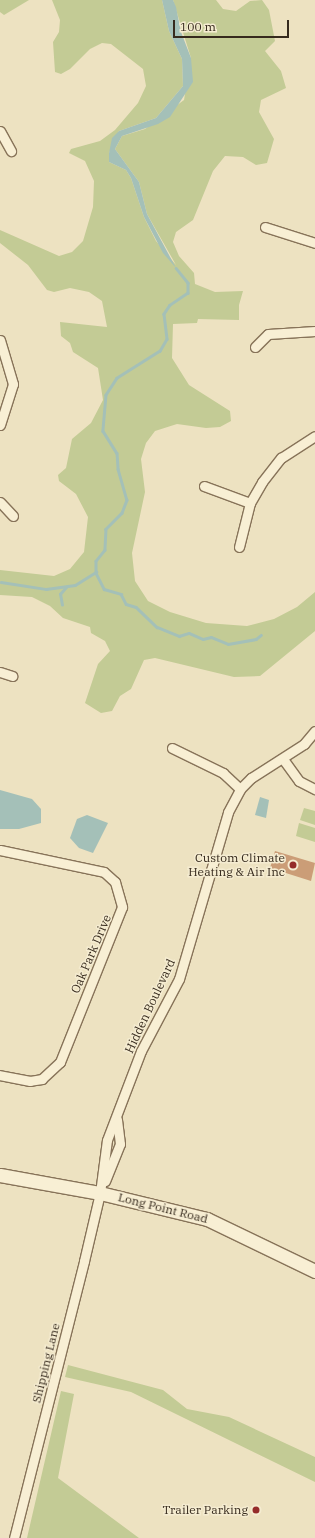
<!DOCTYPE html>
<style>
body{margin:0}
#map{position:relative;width:315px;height:1538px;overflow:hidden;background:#ede2c1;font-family:"IBM Plex Serif",serif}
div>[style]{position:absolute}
.green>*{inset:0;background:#c3cb95}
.water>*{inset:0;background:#a4c0b8}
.stream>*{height:2.5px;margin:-1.25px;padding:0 1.25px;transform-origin:1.25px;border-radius:1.25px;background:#a4c0b8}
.building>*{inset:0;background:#cb9d77}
.roads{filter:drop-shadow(1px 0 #877359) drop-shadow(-1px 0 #877359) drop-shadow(0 1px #877359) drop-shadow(0 -1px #877359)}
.minor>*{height:9px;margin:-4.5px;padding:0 4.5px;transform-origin:4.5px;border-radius:4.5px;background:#f8efd4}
.secondary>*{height:13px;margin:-6.5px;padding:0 6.5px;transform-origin:6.5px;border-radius:6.5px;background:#f8efd4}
.dots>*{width:11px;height:11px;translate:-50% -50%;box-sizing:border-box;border:2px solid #f5ecd1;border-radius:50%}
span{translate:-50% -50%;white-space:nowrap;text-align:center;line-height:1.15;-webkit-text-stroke:3px #f5ecd1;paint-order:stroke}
.poi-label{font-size:12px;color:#362a1d}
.right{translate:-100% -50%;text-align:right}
.street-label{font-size:12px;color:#362a1d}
.scale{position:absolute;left:173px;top:20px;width:116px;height:18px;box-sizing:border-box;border:2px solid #362a1d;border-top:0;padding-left:5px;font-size:12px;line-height:14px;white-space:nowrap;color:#362a1d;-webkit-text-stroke:3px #f5ecd1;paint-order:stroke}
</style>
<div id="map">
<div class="green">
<i style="clip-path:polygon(0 0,29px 0,4px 15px,0 12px)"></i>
<i style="clip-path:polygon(52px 0,162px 0,169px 31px,182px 59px,183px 86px,156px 118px,119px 131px,109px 153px,109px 162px,126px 170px,131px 178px,144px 217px,156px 241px,176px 265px,147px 214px,139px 182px,115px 149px,122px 136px,145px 129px,184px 100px,191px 58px,173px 0,216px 0,223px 9px,236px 11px,250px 1px,262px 0,269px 10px,275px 41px,265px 51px,281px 71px,286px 88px,261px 100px,259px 112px,274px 139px,267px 163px,256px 165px,243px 157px,225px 156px,213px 171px,193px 220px,176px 232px,173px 242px,179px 256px,194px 273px,195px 284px,215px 292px,243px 291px,239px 305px,239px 320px,198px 319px,197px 323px,173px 324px,172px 358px,189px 385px,230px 411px,231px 421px,220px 427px,206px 428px,177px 424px,155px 431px,146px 443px,141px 459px,145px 492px,132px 553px,135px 581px,148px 601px,170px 612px,206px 623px,247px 626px,274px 619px,297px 607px,315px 592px,315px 631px,260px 676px,234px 677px,155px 658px,144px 660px,131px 689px,120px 696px,112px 711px,101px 713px,85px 703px,98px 664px,110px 651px,105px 641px,91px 633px,90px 627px,63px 618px,50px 606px,32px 597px,0 595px,0 570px,54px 576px,70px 569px,84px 552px,88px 517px,76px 494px,59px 481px,58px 475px,66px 468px,72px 439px,91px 423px,103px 400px,98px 368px,73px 352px,70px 343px,61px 336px,60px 322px,107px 327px,102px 301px,89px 292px,70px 288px,54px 292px,47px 290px,28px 265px,0 243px,0 230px,59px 256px,72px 252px,83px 241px,93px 207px,94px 181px,85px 161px,69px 153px,71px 149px,100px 141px,115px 130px,138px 103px,146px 86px,143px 69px,111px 44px,102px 43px,90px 49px,70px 69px,61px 74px,55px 72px,53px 42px,59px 32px,60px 20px)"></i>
<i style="clip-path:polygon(304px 808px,315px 811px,315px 825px,300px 820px)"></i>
<i style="clip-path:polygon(299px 823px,315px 828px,315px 842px,296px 836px)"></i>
<i style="clip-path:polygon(68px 1365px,163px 1390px,187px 1409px,229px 1417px,315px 1457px,315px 1482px,131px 1392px,65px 1377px)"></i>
<i style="clip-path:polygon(61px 1391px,74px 1394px,58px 1478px,139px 1538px,27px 1538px)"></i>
</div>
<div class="water">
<i style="clip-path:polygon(162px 0,173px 0,176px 7px,181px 32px,191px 58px,193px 82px,170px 117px,158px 124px,122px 136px,115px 149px,139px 182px,147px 214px,176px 268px,163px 253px,144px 217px,131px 178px,126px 170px,109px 162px,109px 153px,112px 138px,119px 131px,156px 118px,183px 86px,182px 59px,169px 31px)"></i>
<i style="clip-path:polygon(0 790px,32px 799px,41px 809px,41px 823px,19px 829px,0 829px)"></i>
<i style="clip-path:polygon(260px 797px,269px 800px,266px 818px,255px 815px)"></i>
<i style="clip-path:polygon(87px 815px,108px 823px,93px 853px,79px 848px,70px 838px,77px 819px)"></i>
</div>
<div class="stream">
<i style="left:176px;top:268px;width:19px;rotate:51deg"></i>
<i style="left:188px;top:283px;width:10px;rotate:90deg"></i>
<i style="left:188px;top:293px;width:22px;rotate:146deg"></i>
<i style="left:170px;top:305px;width:11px;rotate:124deg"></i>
<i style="left:164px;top:314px;width:25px;rotate:83deg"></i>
<i style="left:167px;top:339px;width:14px;rotate:120deg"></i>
<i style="left:160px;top:351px;width:51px;rotate:147.9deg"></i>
<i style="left:117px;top:378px;width:20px;rotate:123deg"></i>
<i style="left:106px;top:395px;width:36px;rotate:95deg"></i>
<i style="left:103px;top:431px;width:26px;rotate:58deg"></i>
<i style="left:117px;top:453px;width:16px;rotate:86deg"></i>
<i style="left:118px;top:469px;width:32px;rotate:74deg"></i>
<i style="left:127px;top:500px;width:14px;rotate:111deg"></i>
<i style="left:122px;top:513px;width:23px;rotate:135deg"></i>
<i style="left:106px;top:529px;width:21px;rotate:93deg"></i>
<i style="left:105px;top:550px;width:14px;rotate:129deg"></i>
<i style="left:96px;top:561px;width:12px;rotate:90deg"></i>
<i style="left:96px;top:573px;width:18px;rotate:63deg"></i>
<i style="left:104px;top:589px;width:18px;rotate:16deg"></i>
<i style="left:121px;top:594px;width:11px;rotate:63deg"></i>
<i style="left:126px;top:604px;width:10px;rotate:17deg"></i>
<i style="left:136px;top:607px;width:29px;rotate:44deg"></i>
<i style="left:157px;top:627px;width:24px;rotate:22deg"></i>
<i style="left:179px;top:636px;width:10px;rotate:-17deg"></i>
<i style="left:189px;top:633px;width:15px;rotate:23deg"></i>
<i style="left:203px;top:639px;width:8px;rotate:-14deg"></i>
<i style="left:211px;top:637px;width:18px;rotate:22deg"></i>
<i style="left:228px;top:644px;width:28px;rotate:-10deg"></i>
<i style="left:256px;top:639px;width:6px;rotate:-39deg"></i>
<i style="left:1px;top:582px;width:46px;rotate:8.8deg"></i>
<i style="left:46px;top:589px;width:29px;rotate:-8deg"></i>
<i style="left:75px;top:585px;width:25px;rotate:-32deg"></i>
<i style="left:62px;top:605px;width:11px;rotate:-100deg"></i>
<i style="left:60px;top:594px;width:9px;rotate:-49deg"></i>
</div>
<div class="building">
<i style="clip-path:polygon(275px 851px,315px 863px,311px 881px,270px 868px)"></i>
</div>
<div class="roads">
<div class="minor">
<i style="left:0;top:131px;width:23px;rotate:61deg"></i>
<i style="left:265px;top:227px;width:52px;rotate:17.7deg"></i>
<i style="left:0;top:340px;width:46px;rotate:73.5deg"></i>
<i style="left:13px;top:384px;width:43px;rotate:107.6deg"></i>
<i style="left:255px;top:347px;width:18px;rotate:-45deg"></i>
<i style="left:268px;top:334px;width:47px;rotate:-3.7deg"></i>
<i style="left:204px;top:486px;width:49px;rotate:20.3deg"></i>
<i style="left:0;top:502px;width:19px;rotate:47deg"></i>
<i style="left:239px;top:547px;width:45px;rotate:-76deg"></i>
<i style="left:250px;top:503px;width:24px;rotate:-60deg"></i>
<i style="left:262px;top:482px;width:31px;rotate:-52deg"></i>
<i style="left:281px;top:458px;width:40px;rotate:-32.9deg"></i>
<i style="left:0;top:672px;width:13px;rotate:18deg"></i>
<i style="left:172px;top:748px;width:57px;rotate:26.1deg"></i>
<i style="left:223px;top:773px;width:23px;rotate:43deg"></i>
<i style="left:283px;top:759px;width:27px;rotate:54deg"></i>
<i style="left:299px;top:781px;width:18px;rotate:27deg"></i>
<i style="left:0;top:850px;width:106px;rotate:11.9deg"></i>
<i style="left:104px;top:872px;width:15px;rotate:42deg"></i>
<i style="left:115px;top:882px;width:26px;rotate:74deg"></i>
<i style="left:122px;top:907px;width:167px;rotate:111.8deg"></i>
<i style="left:60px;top:1062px;width:25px;rotate:137deg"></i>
<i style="left:42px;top:1079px;width:12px;rotate:171deg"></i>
<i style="left:30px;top:1081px;width:31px;rotate:-169deg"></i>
<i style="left:105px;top:1181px;width:40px;rotate:-68deg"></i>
<i style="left:120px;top:1144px;width:25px;rotate:-97deg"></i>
<i style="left:14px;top:1538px;width:286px;rotate:-75.8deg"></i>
<i style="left:84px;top:1261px;width:70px;rotate:-76.8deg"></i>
<i style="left:100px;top:1193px;width:53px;rotate:-82.5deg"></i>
<i style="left:107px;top:1140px;width:95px;rotate:-69.1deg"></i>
<i style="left:141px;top:1051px;width:81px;rotate:-62.2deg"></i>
<i style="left:179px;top:979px;width:174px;rotate:-73.6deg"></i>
<i style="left:228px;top:812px;width:26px;rotate:-62deg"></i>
<i style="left:240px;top:789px;width:16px;rotate:-45deg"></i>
<i style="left:251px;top:778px;width:63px;rotate:-32.7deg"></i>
<i style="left:304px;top:744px;width:17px;rotate:-50deg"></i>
</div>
<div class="secondary">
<i style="left:0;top:1175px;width:102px;rotate:10.2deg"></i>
<i style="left:100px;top:1193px;width:110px;rotate:13.7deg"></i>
<i style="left:207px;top:1219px;width:120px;rotate:25.7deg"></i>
</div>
</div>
<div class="dots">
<i style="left:293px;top:865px;background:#952c2a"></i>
<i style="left:256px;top:1510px;background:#952c2a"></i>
</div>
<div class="poi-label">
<span class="right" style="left:285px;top:865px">Custom Climate<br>Heating &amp; Air Inc</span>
<span class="right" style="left:248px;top:1510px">Trailer Parking</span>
</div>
<div class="street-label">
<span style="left:91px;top:954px;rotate:-67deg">Oak Park Drive</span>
<span style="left:150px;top:1006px;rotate:-65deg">Hidden Boulevard</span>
<span style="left:163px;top:1208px;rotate:14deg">Long Point Road</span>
<span style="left:46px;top:1363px;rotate:-76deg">Shipping Lane</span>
</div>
<div class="scale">100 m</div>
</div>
